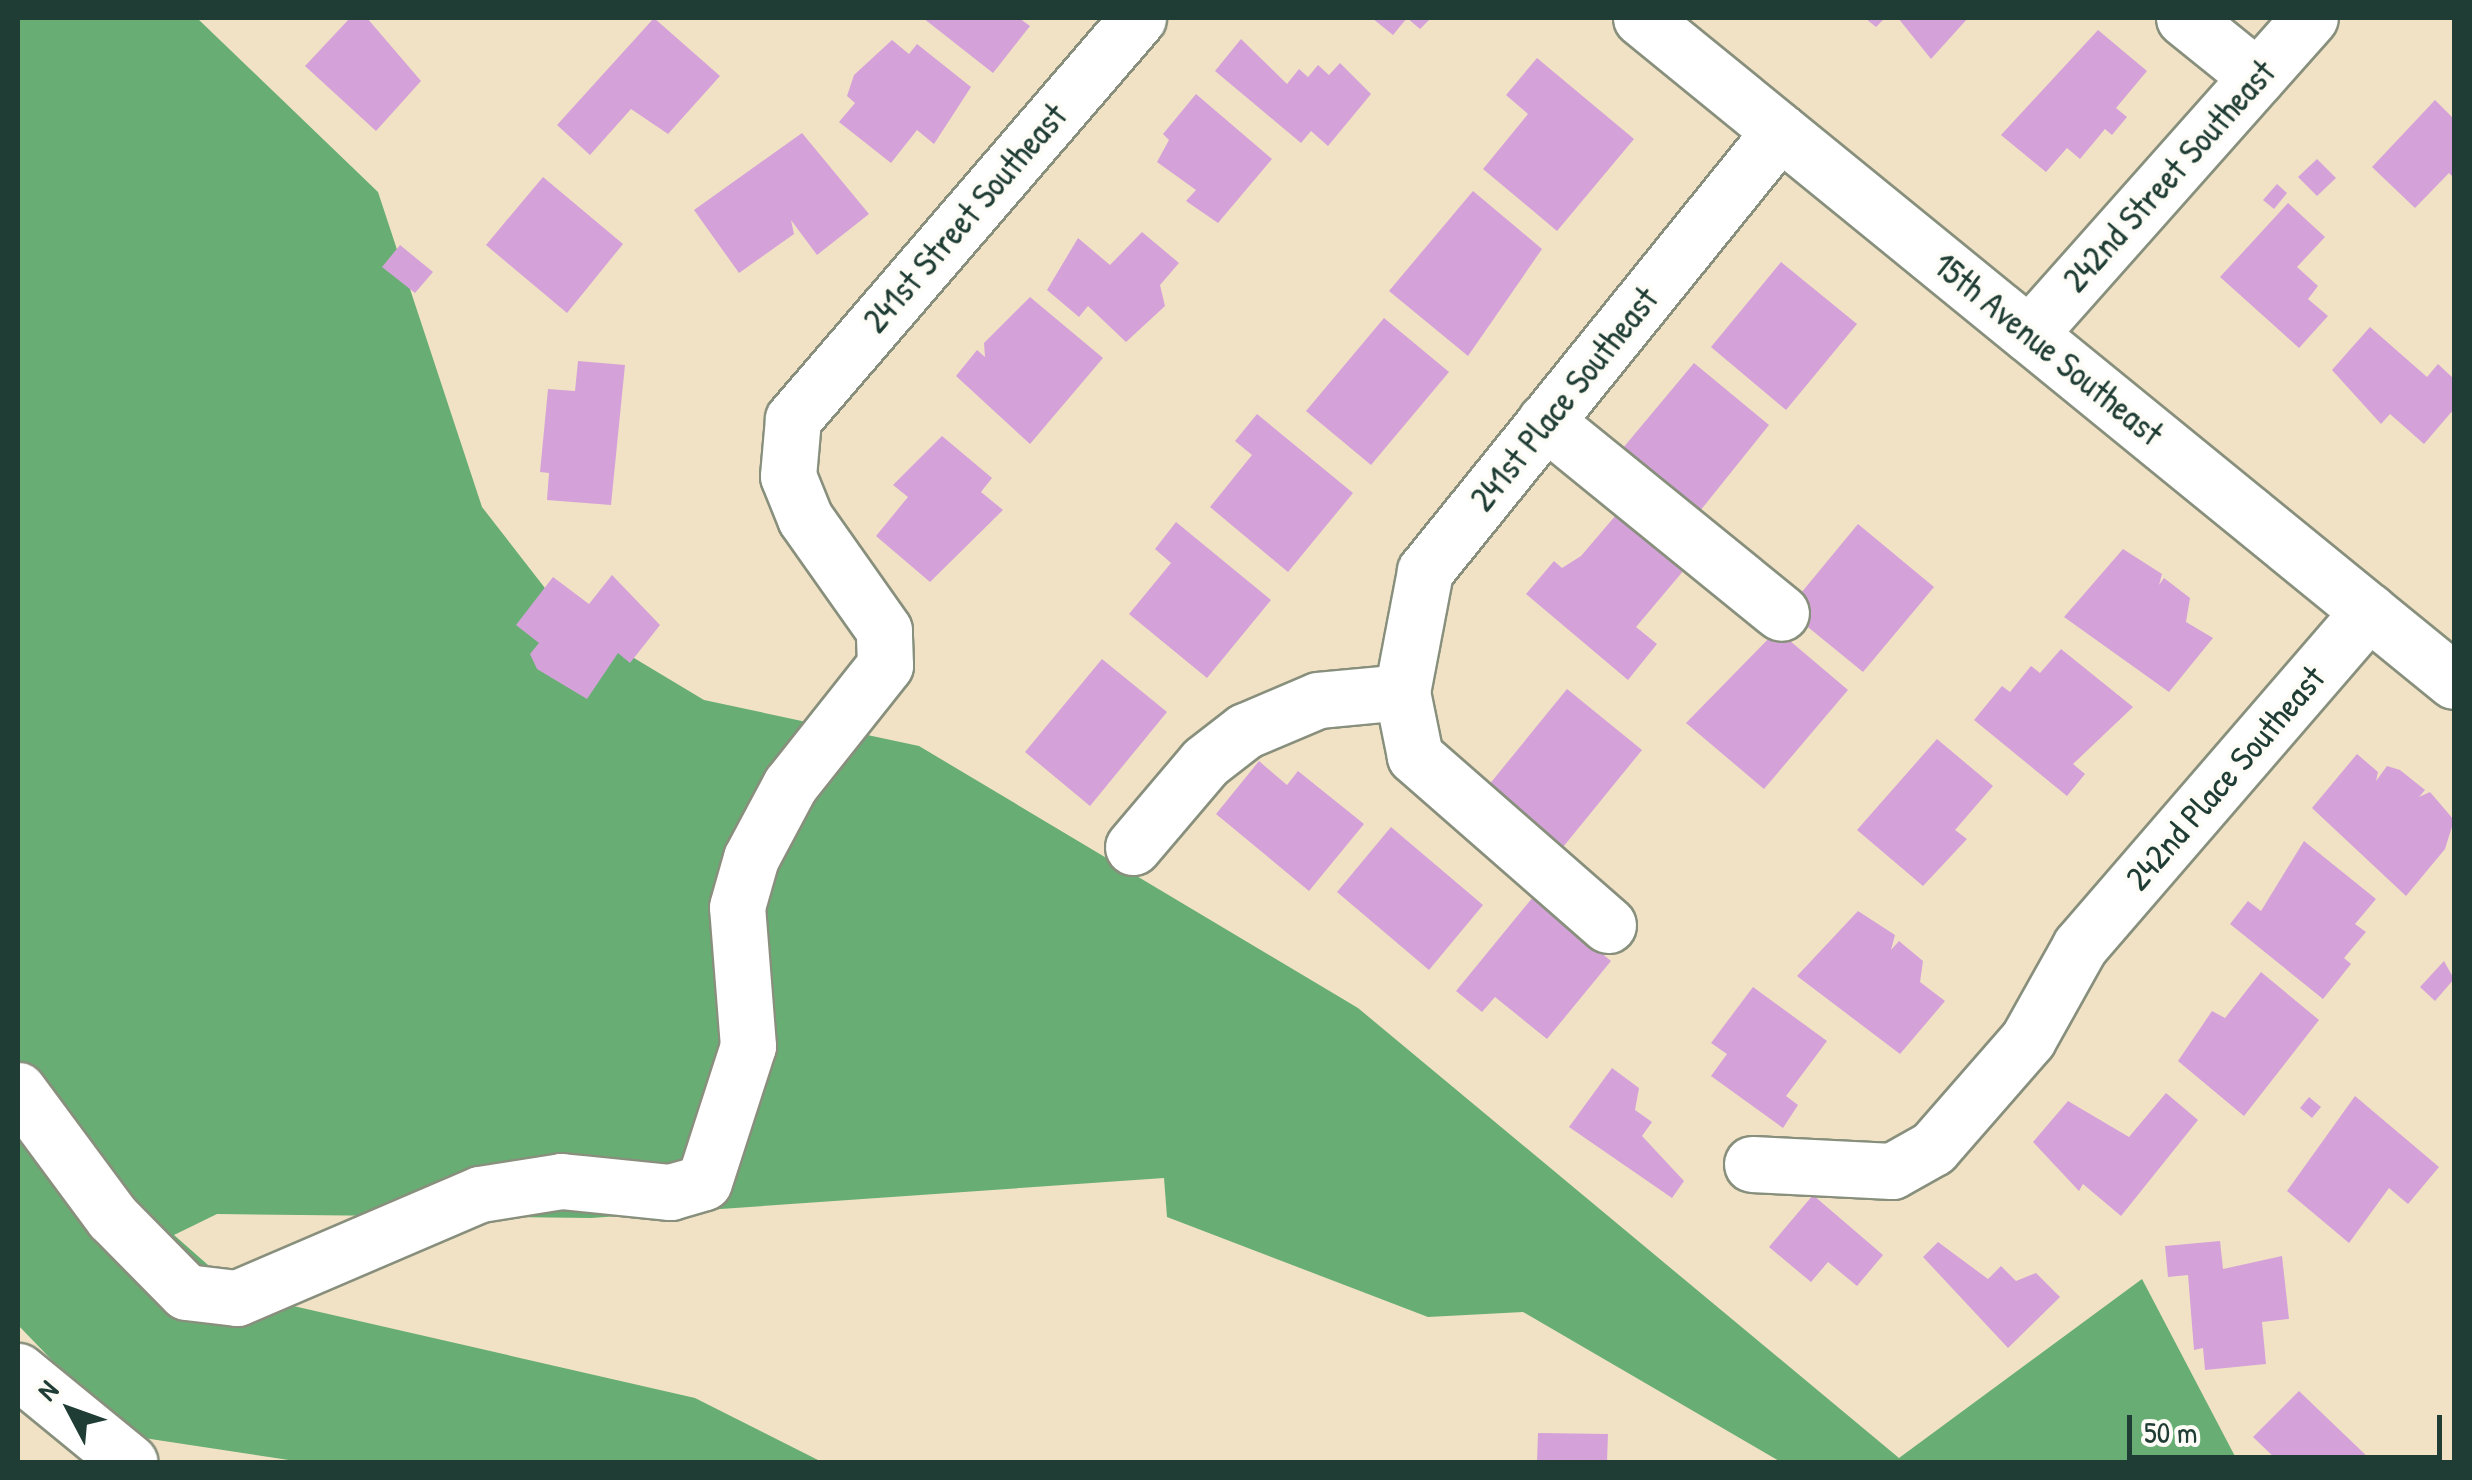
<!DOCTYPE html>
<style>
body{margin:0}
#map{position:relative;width:2472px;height:1480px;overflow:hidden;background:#f1e2c6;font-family:"Patrick Hand",sans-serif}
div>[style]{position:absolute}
.forest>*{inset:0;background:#68ae74}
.building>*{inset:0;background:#d4a2d8}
.roads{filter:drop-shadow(2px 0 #88907d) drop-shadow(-2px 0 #88907d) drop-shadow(0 2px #88907d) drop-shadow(0 -2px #88907d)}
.minor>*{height:55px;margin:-27.5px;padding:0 27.5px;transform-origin:27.5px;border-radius:27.5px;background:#fff}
span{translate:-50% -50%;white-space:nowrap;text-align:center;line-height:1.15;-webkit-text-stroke:8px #fdfcf7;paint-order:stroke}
.street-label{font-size:35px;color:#1f3d34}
.frame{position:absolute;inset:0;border:20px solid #1f3d34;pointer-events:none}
.north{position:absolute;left:20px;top:1360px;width:100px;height:100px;-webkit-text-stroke:8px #fdfcf7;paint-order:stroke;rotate:311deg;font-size:28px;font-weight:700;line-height:40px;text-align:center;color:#1f3d34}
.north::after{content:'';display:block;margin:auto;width:35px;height:45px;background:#1f3d34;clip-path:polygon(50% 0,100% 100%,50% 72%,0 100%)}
.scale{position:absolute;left:2127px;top:1415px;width:315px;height:45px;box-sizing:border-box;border:5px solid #1f3d34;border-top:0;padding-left:12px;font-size:30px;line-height:35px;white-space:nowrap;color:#1f3d34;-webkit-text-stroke:8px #fdfcf7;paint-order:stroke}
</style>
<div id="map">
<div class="forest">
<i style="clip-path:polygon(18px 18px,197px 18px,378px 192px,482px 507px,569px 619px,704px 700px,919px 746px,1358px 1008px,1899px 1458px,2142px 1279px,2238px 1462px,1781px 1462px,1523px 1312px,1428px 1317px,1167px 1217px,1164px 1178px,591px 1218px,217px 1214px,174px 1235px,241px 1294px,695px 1398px,822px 1462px,302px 1462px,124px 1435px,18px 1325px)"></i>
</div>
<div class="building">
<i style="clip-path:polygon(350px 18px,367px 18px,421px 81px,376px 131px,305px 66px)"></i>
<i style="clip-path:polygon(654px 18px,720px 76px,668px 134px,631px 109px,590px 155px,557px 125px)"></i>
<i style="clip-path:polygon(923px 18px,1019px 18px,1030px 26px,993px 73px)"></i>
<i style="clip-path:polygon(1372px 18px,1431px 18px,1420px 29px,1407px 18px,1393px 35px)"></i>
<i style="clip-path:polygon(1865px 18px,1885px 18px,1876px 27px)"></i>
<i style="clip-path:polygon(1898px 18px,1968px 18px,1931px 59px)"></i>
<i style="clip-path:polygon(2098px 30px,2147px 71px,2116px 108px,2127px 117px,2112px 135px,2105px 129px,2080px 159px,2067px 148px,2046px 172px,2001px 135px)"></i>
<i style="clip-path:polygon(1241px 39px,1287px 84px,1299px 69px,1308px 77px,1318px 65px,1329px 75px,1340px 63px,1371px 94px,1328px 146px,1311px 131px,1301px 143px,1215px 71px)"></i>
<i style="clip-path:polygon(892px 40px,909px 54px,917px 44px,971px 87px,934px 144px,917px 130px,891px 163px,839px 122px,855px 103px,847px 96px,854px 75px)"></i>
<i style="clip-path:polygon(1537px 58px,1634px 139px,1557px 231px,1483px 169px,1528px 114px,1506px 95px)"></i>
<i style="clip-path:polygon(1196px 94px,1272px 159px,1218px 223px,1186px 201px,1196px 190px,1157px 162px,1169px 140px,1163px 134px)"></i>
<i style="clip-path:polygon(2435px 100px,2454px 119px,2454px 178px,2449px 173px,2415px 208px,2372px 167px)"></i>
<i style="clip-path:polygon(802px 133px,869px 214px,817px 255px,791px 220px,794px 234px,739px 273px,694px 210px)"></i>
<i style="clip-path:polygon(2317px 159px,2336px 178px,2317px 196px,2298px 177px)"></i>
<i style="clip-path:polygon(543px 177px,623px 244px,567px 313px,486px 245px)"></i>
<i style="clip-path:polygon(2277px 184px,2287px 193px,2274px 209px,2263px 200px)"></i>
<i style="clip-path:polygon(1473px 191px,1542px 249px,1468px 356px,1389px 291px)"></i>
<i style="clip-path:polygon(2288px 203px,2325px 237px,2297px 267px,2318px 286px,2308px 299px,2328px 316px,2299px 348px,2220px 277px)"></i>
<i style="clip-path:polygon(1142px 232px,1179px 263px,1160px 285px,1165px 306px,1126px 342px,1088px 306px,1079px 317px,1047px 290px,1078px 238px,1110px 265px)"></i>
<i style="clip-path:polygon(400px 245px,433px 272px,415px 293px,382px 267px)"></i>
<i style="clip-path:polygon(1781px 262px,1857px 324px,1786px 410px,1711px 347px)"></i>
<i style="clip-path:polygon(1030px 297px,1103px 358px,1030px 444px,956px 376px,977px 350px,985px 357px,984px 343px)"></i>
<i style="clip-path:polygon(1384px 318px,1449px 372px,1371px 465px,1306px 411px)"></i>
<i style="clip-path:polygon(2370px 327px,2427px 377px,2438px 364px,2454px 379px,2454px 409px,2424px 444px,2390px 414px,2381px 424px,2332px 370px)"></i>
<i style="clip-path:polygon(578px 361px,625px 365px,611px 505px,547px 500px,549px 473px,540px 472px,548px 389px,575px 391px)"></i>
<i style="clip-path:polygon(1694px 363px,1769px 425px,1700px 511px,1623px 448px)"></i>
<i style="clip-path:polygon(1257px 414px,1353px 493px,1288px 572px,1210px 507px,1252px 455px,1235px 441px)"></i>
<i style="clip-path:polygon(942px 436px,992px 478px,981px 492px,1003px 510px,930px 582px,876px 536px,908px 497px,893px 485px)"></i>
<i style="clip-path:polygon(1616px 515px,1684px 570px,1636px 627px,1657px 644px,1628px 680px,1526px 594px,1554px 561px,1562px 568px,1581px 556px)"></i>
<i style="clip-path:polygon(1176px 522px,1271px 600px,1207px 678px,1129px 614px,1171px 563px,1155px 549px)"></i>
<i style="clip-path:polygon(1858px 524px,1934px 587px,1863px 672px,1787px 610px)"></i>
<i style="clip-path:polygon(2123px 549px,2162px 574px,2159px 585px,2164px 578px,2190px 598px,2186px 622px,2213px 638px,2169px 692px,2064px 617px)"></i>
<i style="clip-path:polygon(612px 575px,660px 625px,630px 663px,618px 653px,587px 699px,537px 669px,530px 654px,539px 643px,516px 625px,553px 577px,589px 604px)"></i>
<i style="clip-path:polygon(1777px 630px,1848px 690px,1764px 789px,1686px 723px)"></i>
<i style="clip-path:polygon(2061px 649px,2133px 707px,2073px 764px,2085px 774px,2067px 796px,1974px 720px,2002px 686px,2010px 692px,2031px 666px,2040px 673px)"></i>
<i style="clip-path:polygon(1102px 659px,1167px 712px,1090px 806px,1025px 752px)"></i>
<i style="clip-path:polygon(1567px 689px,1642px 750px,1559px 852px,1484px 791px)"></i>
<i style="clip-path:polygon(1937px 739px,1993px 786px,1955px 830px,1967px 839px,1923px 886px,1857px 830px)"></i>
<i style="clip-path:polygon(2357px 754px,2378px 772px,2376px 781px,2387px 766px,2400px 770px,2425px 790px,2419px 797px,2430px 792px,2454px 820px,2445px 849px,2406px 896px,2312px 808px)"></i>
<i style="clip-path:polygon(1259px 761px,1287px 785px,1298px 771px,1364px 824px,1309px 891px,1216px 814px)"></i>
<i style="clip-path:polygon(1391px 827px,1483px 905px,1429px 970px,1337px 892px)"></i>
<i style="clip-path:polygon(2304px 841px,2376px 899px,2355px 924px,2366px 932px,2344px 958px,2351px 964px,2323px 999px,2230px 924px,2248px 901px,2261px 911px)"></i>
<i style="clip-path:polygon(1533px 897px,1611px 961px,1547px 1039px,1495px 997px,1482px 1012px,1456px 991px)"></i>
<i style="clip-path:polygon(1858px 911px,1895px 935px,1891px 950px,1899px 941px,1923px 961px,1920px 982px,1945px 1001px,1900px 1054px,1797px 976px)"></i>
<i style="clip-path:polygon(2444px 961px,2454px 979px,2435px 1001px,2420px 987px)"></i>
<i style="clip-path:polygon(2261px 972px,2319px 1020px,2244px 1116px,2178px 1061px,2212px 1011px,2225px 1018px)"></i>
<i style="clip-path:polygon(1753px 987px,1827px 1041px,1786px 1096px,1798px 1105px,1783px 1128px,1711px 1076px,1727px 1054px,1711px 1043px)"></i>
<i style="clip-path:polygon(1612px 1068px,1639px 1088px,1635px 1110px,1652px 1122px,1642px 1136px,1684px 1181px,1672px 1198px,1569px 1127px)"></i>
<i style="clip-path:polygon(2166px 1093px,2198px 1120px,2121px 1216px,2083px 1184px,2079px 1191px,2033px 1142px,2068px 1101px,2129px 1137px)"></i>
<i style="clip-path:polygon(2355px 1096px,2439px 1167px,2408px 1204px,2389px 1188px,2349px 1243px,2287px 1191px)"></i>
<i style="clip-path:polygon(2309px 1097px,2321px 1107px,2312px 1118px,2300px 1108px)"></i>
<i style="clip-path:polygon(1813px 1195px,1883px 1255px,1857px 1286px,1828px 1262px,1811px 1282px,1769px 1247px)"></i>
<i style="clip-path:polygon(2220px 1241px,2223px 1269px,2282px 1256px,2289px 1319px,2262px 1322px,2266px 1364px,2205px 1370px,2203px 1348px,2194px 1350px,2188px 1275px,2168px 1277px,2165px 1246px)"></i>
<i style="clip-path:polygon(1938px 1242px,1988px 1279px,2001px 1266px,2016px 1281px,2036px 1273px,2060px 1297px,2008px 1348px,1923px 1257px)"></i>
<i style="clip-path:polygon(2299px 1391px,2373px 1462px,2279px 1462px,2253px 1437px)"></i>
<i style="clip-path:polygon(1538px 1433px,1608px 1434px,1607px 1462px,1537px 1462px)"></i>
</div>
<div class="roads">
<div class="minor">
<i style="left:1641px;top:18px;width:1049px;rotate:39.2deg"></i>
<i style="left:2184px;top:18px;width:94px;rotate:38.9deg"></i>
<i style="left:2029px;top:334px;width:423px;rotate:-48.4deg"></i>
<i style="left:1545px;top:421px;width:304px;rotate:39.1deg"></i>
<i style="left:1133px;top:847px;width:111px;rotate:-49.7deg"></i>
<i style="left:1205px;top:762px;width:51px;rotate:-37.8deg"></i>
<i style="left:1245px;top:731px;width:79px;rotate:-23deg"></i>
<i style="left:1318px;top:700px;width:84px;rotate:-5.4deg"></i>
<i style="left:1608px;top:925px;width:257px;rotate:-138.8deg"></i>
<i style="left:1415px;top:756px;width:65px;rotate:-101.5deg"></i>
<i style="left:1402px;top:692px;width:123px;rotate:-79.2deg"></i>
<i style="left:1425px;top:571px;width:565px;rotate:-51.1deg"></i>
<i style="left:18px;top:1090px;width:158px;rotate:53.5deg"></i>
<i style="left:112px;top:1217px;width:105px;rotate:45.4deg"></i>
<i style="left:186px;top:1292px;width:51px;rotate:6.7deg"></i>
<i style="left:237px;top:1298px;width:264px;rotate:-23.2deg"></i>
<i style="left:480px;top:1194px;width:82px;rotate:-9.1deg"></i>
<i style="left:561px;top:1181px;width:110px;rotate:5.8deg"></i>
<i style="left:670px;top:1192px;width:35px;rotate:-16deg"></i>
<i style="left:704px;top:1182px;width:143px;rotate:-72.1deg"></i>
<i style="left:748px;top:1046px;width:139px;rotate:-94.5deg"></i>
<i style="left:737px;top:907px;width:51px;rotate:-74.1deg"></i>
<i style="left:751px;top:858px;width:83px;rotate:-61.9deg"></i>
<i style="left:790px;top:785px;width:153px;rotate:-51.6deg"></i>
<i style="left:885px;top:665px;width:35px;rotate:-92deg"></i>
<i style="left:884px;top:630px;width:137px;rotate:-125.2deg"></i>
<i style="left:805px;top:518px;width:45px;rotate:-112deg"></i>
<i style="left:788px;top:476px;width:57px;rotate:-85deg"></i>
<i style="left:793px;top:419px;width:529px;rotate:-49.29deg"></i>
<i style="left:1752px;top:1164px;width:140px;rotate:2.9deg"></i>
<i style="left:1892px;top:1171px;width:47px;rotate:-29.3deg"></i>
<i style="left:1933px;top:1148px;width:145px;rotate:-48.9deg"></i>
<i style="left:2028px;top:1039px;width:107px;rotate:-60.8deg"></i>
<i style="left:2080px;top:946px;width:442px;rotate:-49.2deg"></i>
<i style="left:18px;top:1371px;width:144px;rotate:39.3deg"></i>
</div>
</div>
<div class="street-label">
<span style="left:2169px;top:176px;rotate:-48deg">242nd Street Southeast</span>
<span style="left:965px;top:218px;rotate:-49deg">241st Street Southeast</span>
<span style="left:2048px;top:349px;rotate:39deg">15th Avenue Southeast</span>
<span style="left:1564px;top:399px;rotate:-51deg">241st Place Southeast</span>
<span style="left:2225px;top:778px;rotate:-49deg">242nd Place Southeast</span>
</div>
<div class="frame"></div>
<div class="north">N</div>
<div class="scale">50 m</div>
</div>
